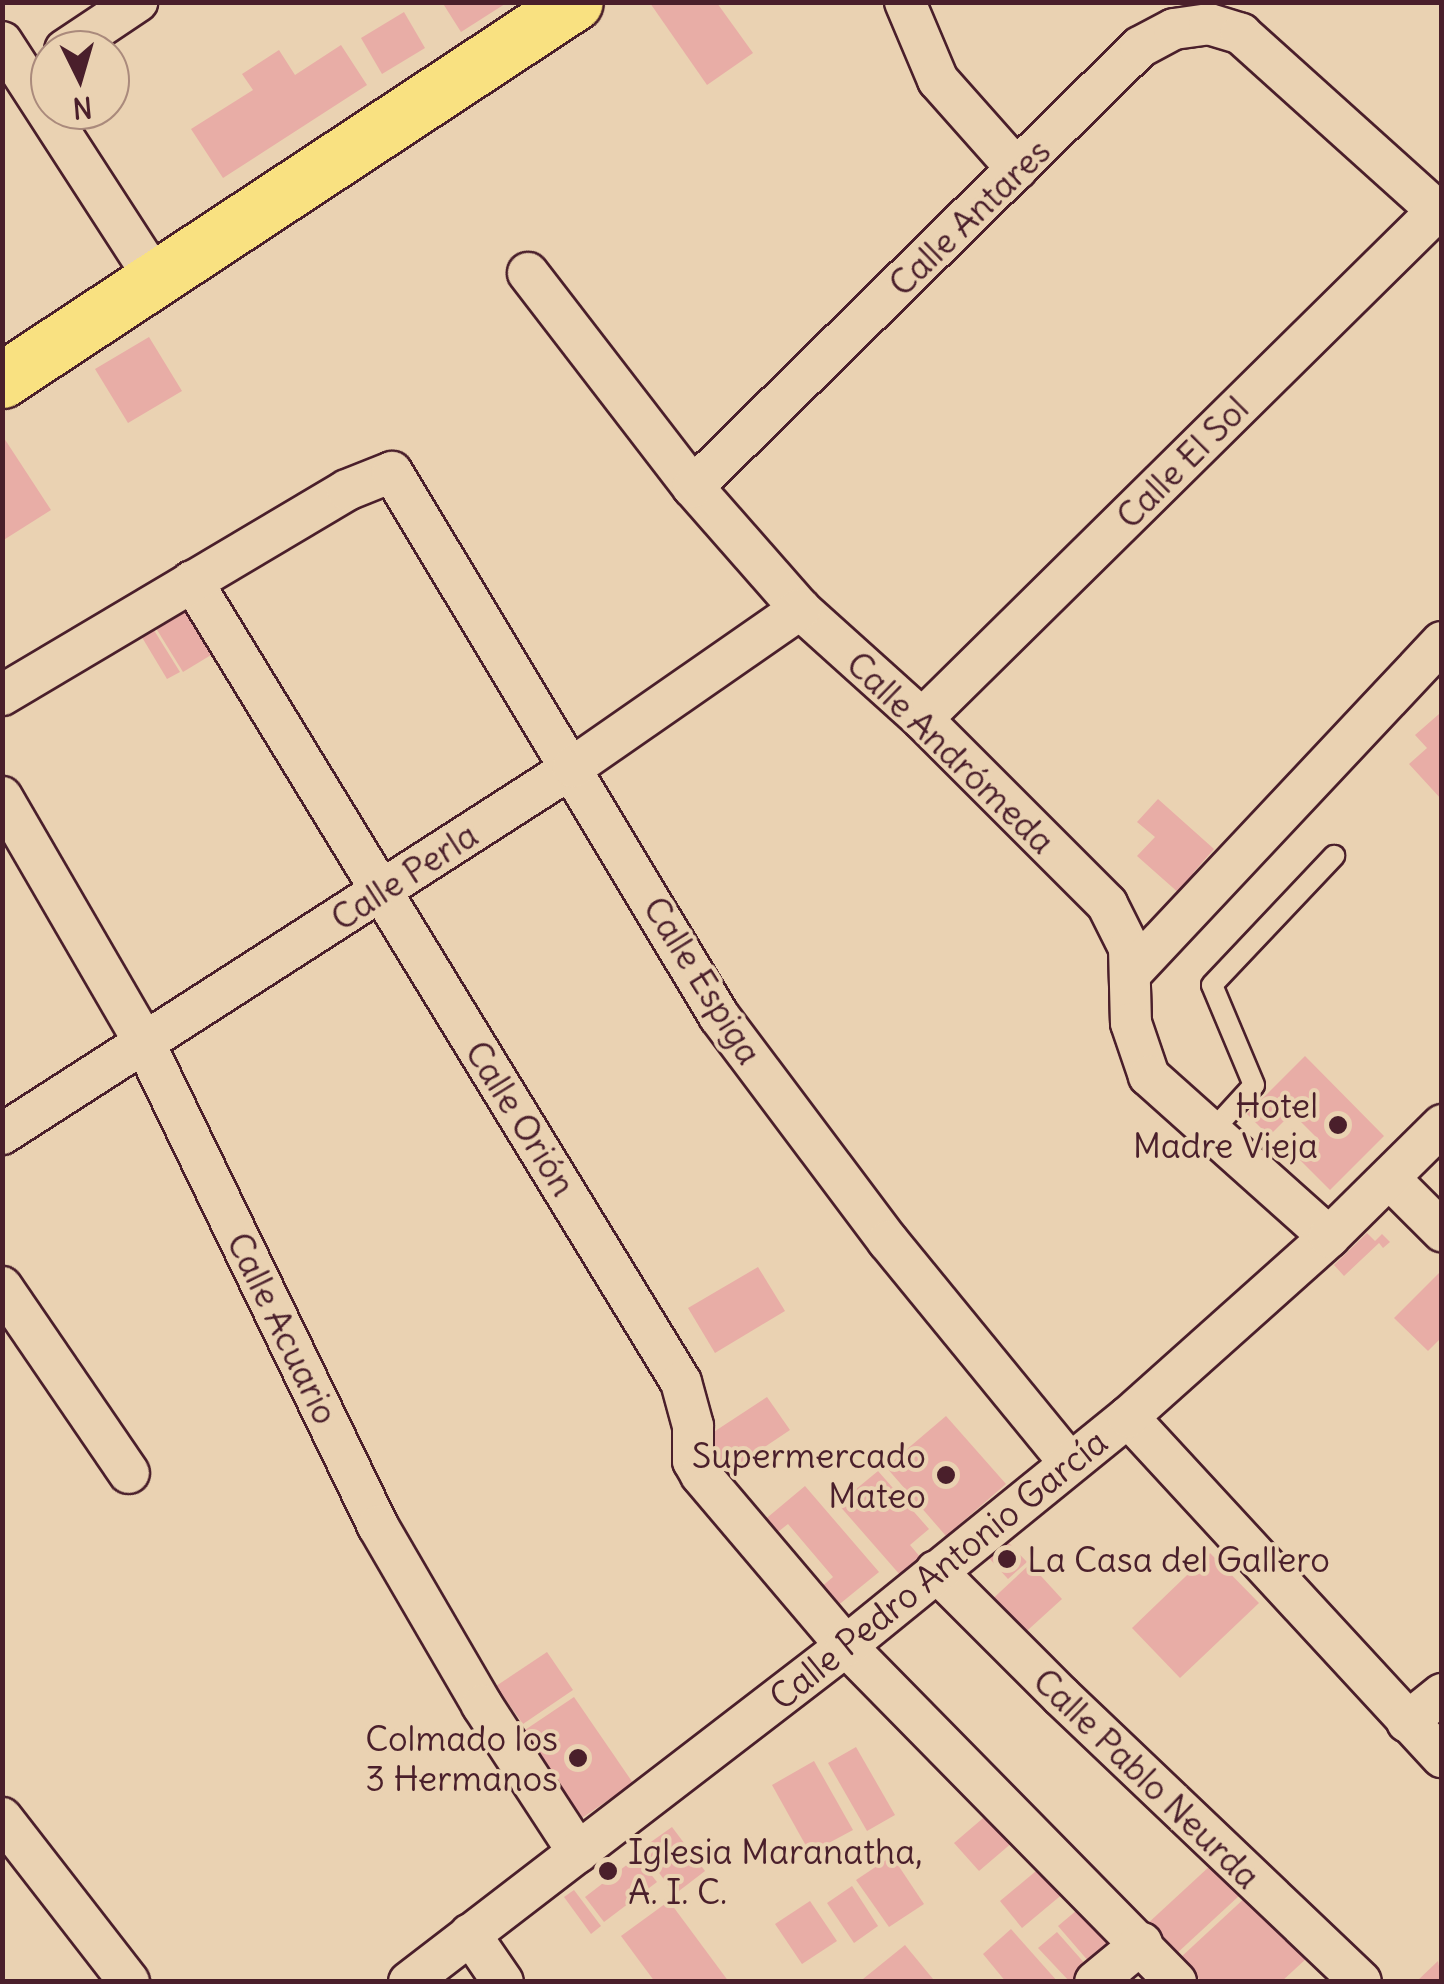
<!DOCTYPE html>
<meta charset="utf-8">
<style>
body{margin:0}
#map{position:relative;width:1444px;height:1984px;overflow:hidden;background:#ead2b2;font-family:Delius,sans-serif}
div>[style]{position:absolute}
.building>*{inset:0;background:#e8ada6}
.roads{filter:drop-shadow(2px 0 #4a1f2b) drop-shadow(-2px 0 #4a1f2b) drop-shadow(0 2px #4a1f2b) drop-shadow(0 -2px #4a1f2b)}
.service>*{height:20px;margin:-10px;padding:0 10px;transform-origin:10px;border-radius:10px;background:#ead2b2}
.minor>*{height:40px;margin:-20px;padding:0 20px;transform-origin:20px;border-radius:20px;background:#ead2b2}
.primary>*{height:55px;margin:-27.5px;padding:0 27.5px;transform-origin:27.5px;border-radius:27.5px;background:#f9e181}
.dots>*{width:28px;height:28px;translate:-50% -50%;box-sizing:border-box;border:5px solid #ead2b2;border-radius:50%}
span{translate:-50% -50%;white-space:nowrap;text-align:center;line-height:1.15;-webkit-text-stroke:8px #ead2b2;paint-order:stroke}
.street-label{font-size:35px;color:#4a1f2b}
.poi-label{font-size:35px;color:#4a1f2b}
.right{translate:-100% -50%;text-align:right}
.left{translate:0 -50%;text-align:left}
.frame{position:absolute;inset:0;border:5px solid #4a1f2b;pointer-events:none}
.north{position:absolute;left:30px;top:30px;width:100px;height:100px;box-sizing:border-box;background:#ead2b2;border:2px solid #aa8a7c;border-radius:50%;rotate:175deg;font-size:28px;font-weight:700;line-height:40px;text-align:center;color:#4a1f2b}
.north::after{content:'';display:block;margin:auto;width:35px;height:45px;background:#4a1f2b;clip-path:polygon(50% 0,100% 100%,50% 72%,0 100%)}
</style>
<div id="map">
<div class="building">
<i style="clip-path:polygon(442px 2px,508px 2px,461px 32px)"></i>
<i style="clip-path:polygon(650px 3px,717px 3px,753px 53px,707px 85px)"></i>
<i style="clip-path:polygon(404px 12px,425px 48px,382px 74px,361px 38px)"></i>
<i style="clip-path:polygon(341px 45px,367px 85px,223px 178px,191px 129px,253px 90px,242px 74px,279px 50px,295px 75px)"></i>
<i style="clip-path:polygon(149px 337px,182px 391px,128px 423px,95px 369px)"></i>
<i style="clip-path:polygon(2px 435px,51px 510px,2px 541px)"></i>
<i style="clip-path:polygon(186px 606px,216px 652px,183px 672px,154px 625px)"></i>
<i style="clip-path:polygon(152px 627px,180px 672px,167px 679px,140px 634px)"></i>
<i style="clip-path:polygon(1439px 714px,1442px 717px,1442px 800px,1409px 764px,1427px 748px,1415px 735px)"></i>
<i style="clip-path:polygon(1158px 799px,1214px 849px,1193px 873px,1206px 884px,1189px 902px,1137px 856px,1155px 837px,1137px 822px)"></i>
<i style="clip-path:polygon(1305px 1056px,1384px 1136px,1330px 1190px,1300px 1160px,1320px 1141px,1292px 1113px,1269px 1136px,1247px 1114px)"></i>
<i style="clip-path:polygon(1367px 1233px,1375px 1241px,1382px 1234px,1390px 1242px,1383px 1248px,1379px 1243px,1344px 1276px,1334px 1265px)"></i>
<i style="clip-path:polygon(758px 1267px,785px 1311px,715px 1353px,688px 1308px)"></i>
<i style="clip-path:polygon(1442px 1270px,1442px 1337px,1428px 1351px,1394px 1318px)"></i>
<i style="clip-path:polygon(767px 1397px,790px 1430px,726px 1473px,703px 1439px)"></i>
<i style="clip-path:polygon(946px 1416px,1006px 1484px,946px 1536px,886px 1467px)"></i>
<i style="clip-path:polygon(878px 1471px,929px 1529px,910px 1545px,921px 1558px,901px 1576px,838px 1504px)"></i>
<i style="clip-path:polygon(805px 1486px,879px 1572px,836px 1607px,820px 1588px,833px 1577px,788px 1524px,774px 1535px,762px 1522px)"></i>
<i style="clip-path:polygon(1006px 1540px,1027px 1562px,1008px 1579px,988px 1557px)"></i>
<i style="clip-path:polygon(1210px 1553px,1259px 1603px,1180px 1678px,1132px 1628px)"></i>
<i style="clip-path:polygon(1030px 1564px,1062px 1599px,1018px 1639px,986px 1605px)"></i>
<i style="clip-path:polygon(547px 1652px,573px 1690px,523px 1724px,496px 1686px)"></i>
<i style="clip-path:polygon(574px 1697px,633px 1783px,582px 1818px,522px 1732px)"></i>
<i style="clip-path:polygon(856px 1747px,895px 1815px,867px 1831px,828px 1763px)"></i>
<i style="clip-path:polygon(814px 1761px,853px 1830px,810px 1853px,772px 1785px)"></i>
<i style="clip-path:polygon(989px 1813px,1013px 1842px,979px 1871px,954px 1843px)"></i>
<i style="clip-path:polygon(672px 1827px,705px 1871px,675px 1894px,641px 1849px)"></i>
<i style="clip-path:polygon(892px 1856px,924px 1904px,889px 1927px,856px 1880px)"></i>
<i style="clip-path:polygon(637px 1857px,657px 1882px,604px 1922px,585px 1897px)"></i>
<i style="clip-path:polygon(1048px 1861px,1071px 1887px,1022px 1928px,1000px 1901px)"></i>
<i style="clip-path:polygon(1211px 1865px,1240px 1895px,1175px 1955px,1146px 1925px)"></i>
<i style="clip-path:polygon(852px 1886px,878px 1926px,854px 1943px,827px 1903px)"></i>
<i style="clip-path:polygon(574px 1890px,601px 1926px,591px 1934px,564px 1897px)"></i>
<i style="clip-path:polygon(1248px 1895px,1307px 1958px,1281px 1982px,1202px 1982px,1180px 1958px)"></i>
<i style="clip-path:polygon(1089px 1900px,1121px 1937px,1090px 1963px,1058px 1926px)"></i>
<i style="clip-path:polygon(669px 1901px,729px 1982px,655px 1982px,621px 1936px)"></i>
<i style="clip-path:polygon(810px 1901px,837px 1941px,802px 1964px,775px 1924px)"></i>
<i style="clip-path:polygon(1011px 1929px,1058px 1982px,1006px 1982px,983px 1954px)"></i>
<i style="clip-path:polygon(1057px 1932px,1087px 1966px,1070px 1982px,1038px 1948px)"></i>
<i style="clip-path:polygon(905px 1945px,933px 1979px,865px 1982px,863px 1979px)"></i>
<i style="clip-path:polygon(1438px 1961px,1442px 1982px,1416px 1982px)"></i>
</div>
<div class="roads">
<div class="service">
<i style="left:1212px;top:1131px;width:62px;rotate:-47.6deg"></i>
<i style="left:1254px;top:1085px;width:108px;rotate:-112.8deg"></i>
<i style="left:1212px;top:985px;width:178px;rotate:-46.6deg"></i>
</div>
<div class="minor">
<i style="left:905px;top:2px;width:85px;rotate:67.1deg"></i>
<i style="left:938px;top:80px;width:119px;rotate:48.4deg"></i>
<i style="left:2px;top:42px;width:283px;rotate:57.1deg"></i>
<i style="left:65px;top:50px;width:87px;rotate:-33.7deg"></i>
<i style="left:528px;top:273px;width:270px;rotate:52.4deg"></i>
<i style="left:693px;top:487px;width:162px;rotate:48.7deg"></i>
<i style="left:800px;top:609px;width:164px;rotate:42deg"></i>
<i style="left:922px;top:719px;width:262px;rotate:45deg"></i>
<i style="left:1107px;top:904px;width:49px;rotate:63.4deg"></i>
<i style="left:1129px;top:948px;width:75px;rotate:88.5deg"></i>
<i style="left:1131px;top:1023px;width:56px;rotate:71.2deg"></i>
<i style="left:1149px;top:1076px;width:241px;rotate:41.8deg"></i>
<i style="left:693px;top:487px;width:627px;rotate:-44.55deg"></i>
<i style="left:1140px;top:47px;width:38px;rotate:-28deg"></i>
<i style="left:1174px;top:29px;width:35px;rotate:-8deg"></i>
<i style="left:1209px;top:24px;width:34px;rotate:17deg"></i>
<i style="left:1241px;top:34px;width:270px;rotate:42deg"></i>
<i style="left:192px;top:581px;width:938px;rotate:58.6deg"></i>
<i style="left:681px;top:1382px;width:46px;rotate:74.7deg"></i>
<i style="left:693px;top:1426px;width:35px;rotate:90deg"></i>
<i style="left:693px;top:1461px;width:16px;rotate:60deg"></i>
<i style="left:701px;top:1475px;width:224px;rotate:49.7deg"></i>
<i style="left:846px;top:1646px;width:471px;rotate:45.5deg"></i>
<i style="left:2px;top:695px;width:401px;rotate:-30.7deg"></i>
<i style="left:347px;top:490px;width:48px;rotate:-21.8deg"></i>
<i style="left:392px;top:472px;width:635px;rotate:58.99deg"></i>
<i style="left:719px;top:1016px;width:281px;rotate:53.1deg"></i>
<i style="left:888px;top:1241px;width:286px;rotate:50.7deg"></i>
<i style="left:922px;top:719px;width:730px;rotate:-44.61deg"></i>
<i style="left:2px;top:797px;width:285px;rotate:59.9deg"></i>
<i style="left:145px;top:1044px;width:535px;rotate:64.2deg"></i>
<i style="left:378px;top:1526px;width:207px;rotate:59.8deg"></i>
<i style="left:482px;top:1705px;width:176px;rotate:56.9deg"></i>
<i style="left:1131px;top:973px;width:454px;rotate:-46.8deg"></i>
<i style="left:2px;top:1134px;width:679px;rotate:-32.73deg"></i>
<i style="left:573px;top:767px;width:277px;rotate:-34.8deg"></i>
<i style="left:1390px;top:1179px;width:74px;rotate:45deg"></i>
<i style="left:2px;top:1287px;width:225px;rotate:55.7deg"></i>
<i style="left:1128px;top:1417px;width:463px;rotate:47.3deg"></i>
<i style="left:936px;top:1571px;width:177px;rotate:45deg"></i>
<i style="left:1061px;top:1696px;width:414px;rotate:43.6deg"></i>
<i style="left:1407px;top:1722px;width:45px;rotate:-38.7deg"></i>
<i style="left:2px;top:1818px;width:207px;rotate:52.2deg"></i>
<i style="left:470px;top:1934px;width:58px;rotate:55.5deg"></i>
<i style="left:409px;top:1982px;width:551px;rotate:-37.56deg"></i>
<i style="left:846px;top:1646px;width:363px;rotate:-39.1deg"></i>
<i style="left:1128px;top:1417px;width:270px;rotate:-41.8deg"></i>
<i style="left:1329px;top:1237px;width:159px;rotate:-44.7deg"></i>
<i style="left:1095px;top:1982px;width:61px;rotate:-39.7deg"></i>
</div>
<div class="primary">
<i style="left:2px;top:380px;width:686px;rotate:-33.41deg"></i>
</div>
</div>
<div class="dots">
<i style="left:1338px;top:1125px;background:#4a1f2b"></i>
<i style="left:946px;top:1475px;background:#4a1f2b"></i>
<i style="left:1007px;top:1559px;background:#4a1f2b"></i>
<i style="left:578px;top:1758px;background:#4a1f2b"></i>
<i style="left:608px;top:1871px;background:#4a1f2b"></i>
</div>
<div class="street-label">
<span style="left:969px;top:217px;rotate:-44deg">Calle Antares</span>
<span style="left:1182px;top:462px;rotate:-45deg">Calle El Sol</span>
<span style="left:951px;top:752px;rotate:44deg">Calle Andrómeda</span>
<span style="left:404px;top:876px;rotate:-33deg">Calle Perla</span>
<span style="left:703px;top:980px;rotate:58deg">Calle Espiga</span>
<span style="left:521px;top:1118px;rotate:58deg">Calle Orión</span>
<span style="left:283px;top:1328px;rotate:64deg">Calle Acuario</span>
<span style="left:938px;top:1569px;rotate:-39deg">Calle Pedro Antonio García</span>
<span style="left:1147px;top:1778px;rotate:44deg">Calle Pablo Neurda</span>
</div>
<div class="poi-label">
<span class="right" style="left:1318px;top:1125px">Hotel<br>Madre Vieja</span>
<span class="right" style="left:926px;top:1475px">Supermercado<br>Mateo</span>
<span class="left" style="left:1027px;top:1559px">La Casa del Gallero</span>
<span class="right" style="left:558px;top:1758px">Colmado los<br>3 Hermanos</span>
<span class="left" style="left:628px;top:1871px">Iglesia Maranatha,<br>A. I. C.</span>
</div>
<div class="frame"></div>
<div class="north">N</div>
</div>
